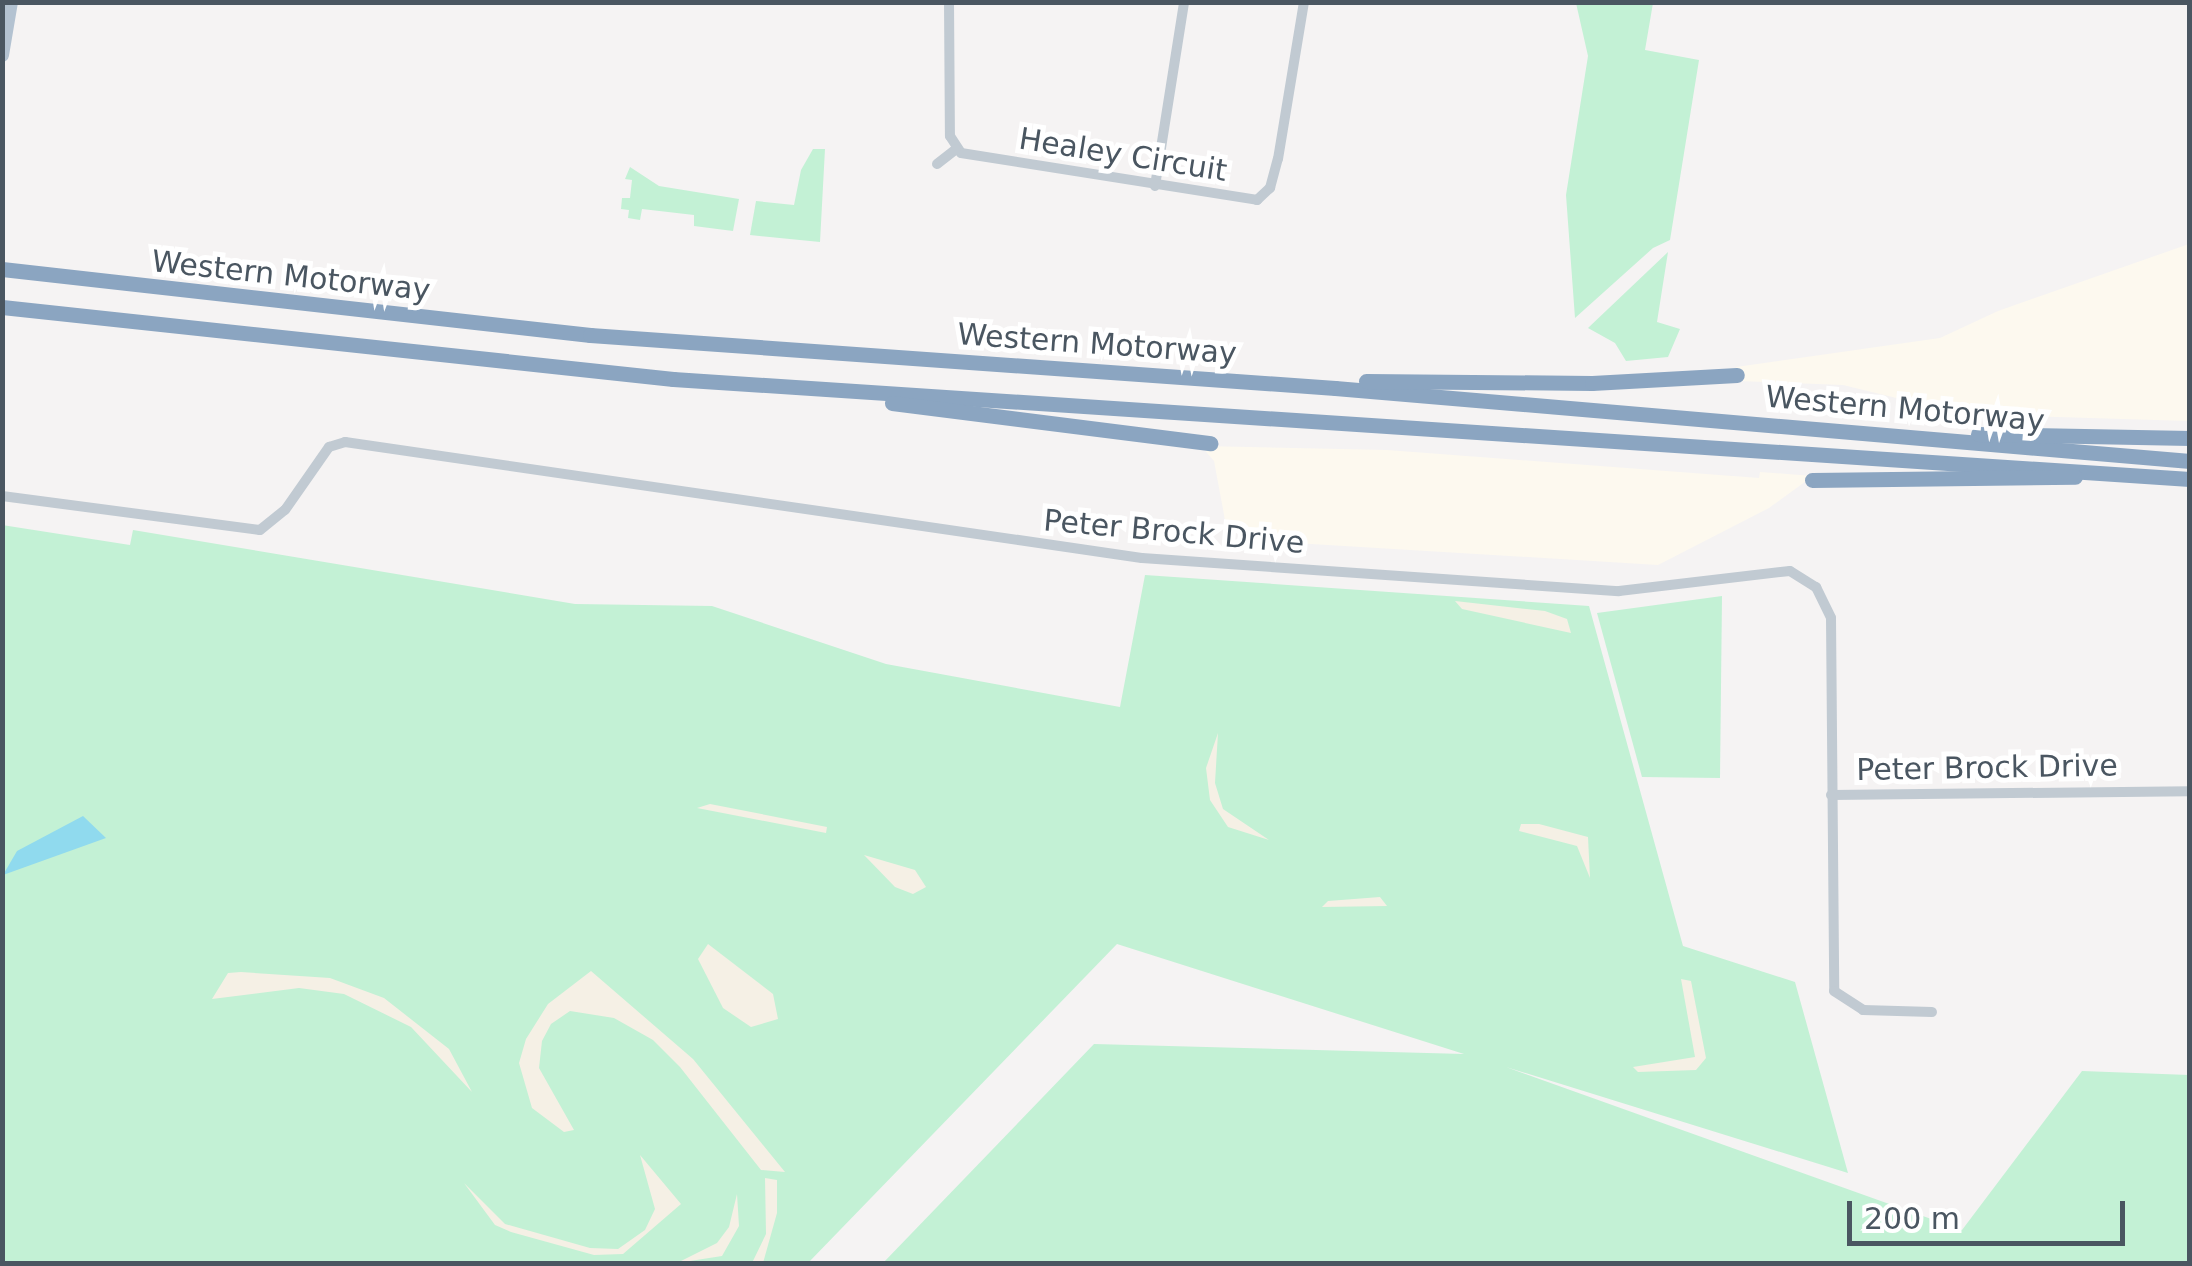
<!DOCTYPE html>
<style>
body{margin:0}
#map{position:relative;width:2192px;height:1266px;overflow:hidden;background:#f5f3f3;font-family:"DejaVu Sans",sans-serif}
div>[style]{position:absolute}
.commercial>*{inset:0;background:#fdf9ef}
.green>*{inset:0;background:#c3f1d5}
.sand>*{inset:0;background:#f5f0e5}
.water>*{inset:0;background:#90daee}
.minor>*{height:10px;margin:-5px;padding:0 5px;transform-origin:5px;border-radius:5px;background:#c1cad2}
.major>*{height:14px;margin:-7px;padding:0 7px;transform-origin:7px;border-radius:7px;background:#b3c2d1}
.highway>*{height:15px;margin:-7.5px;padding:0 7.5px;transform-origin:7.5px;border-radius:7.5px;background:#8ba5c1}
span{translate:-50% -50%;white-space:nowrap;text-align:center;line-height:1.15;-webkit-text-stroke:10px #fff;paint-order:stroke}
.street-label{font-size:30px;color:#4a5661}
.frame{position:absolute;inset:0;border:5px solid #4a5661;pointer-events:none}
.scale{position:absolute;left:1847px;top:1201px;width:278px;height:45px;box-sizing:border-box;border:5px solid #4a5661;border-top:0;padding-left:12px;font-size:30px;line-height:35px;white-space:nowrap;color:#4a5661;-webkit-text-stroke:8px #fff;paint-order:stroke}
</style>
<div id="map">
<div class="commercial">
<i style="clip-path:polygon(2189px 244px,2189px 421px,1962px 414px,1843px 385px,1738px 381px,1736px 367px,1940px 338px,1998px 311px)"></i>
<i style="clip-path:polygon(1201px 446px,1387px 450px,1759px 478px,1760px 472px,1813px 476px,1769px 508px,1658px 565px,1246px 540px,1225px 520px,1214px 461px)"></i>
</div>
<div class="green">
<i style="clip-path:polygon(1576px 3px,1653px 3px,1645px 50px,1699px 60px,1670px 240px,1653px 248px,1575px 318px,1566px 195px,1588px 56px)"></i>
<i style="clip-path:polygon(813px 149px,825px 149px,820px 242px,750px 235px,756px 201px,794px 205px,801px 170px)"></i>
<i style="clip-path:polygon(630px 167px,659px 186px,739px 199px,733px 231px,694px 226px,694px 215px,642px 209px,640px 220px,628px 218px,629px 210px,621px 209px,622px 198px,630px 198px,632px 180px,625px 179px)"></i>
<i style="clip-path:polygon(1668px 252px,1657px 322px,1680px 329px,1668px 357px,1626px 361px,1615px 343px,1588px 328px)"></i>
<i style="clip-path:polygon(2px 525px,130px 545px,133px 530px,575px 604px,712px 606px,886px 664px,1120px 707px,1145px 575px,1589px 606px,1683px 946px,1795px 982px,1848px 1173px,1506px 1067px,1962px 1230px,2082px 1071px,2189px 1075px,2189px 1263px,883px 1263px,1094px 1044px,1464px 1054px,1117px 944px,808px 1263px,3px 1263px)"></i>
<i style="clip-path:polygon(1722px 596px,1720px 778px,1642px 777px,1597px 613px)"></i>
</div>
<div class="sand">
<i style="clip-path:polygon(1455px 601px,1545px 611px,1567px 619px,1571px 633px,1462px 609px)"></i>
<i style="clip-path:polygon(1218px 733px,1215px 783px,1223px 809px,1269px 840px,1228px 827px,1210px 800px,1206px 768px)"></i>
<i style="clip-path:polygon(710px 804px,827px 827px,826px 833px,697px 808px)"></i>
<i style="clip-path:polygon(1539px 824px,1588px 837px,1590px 878px,1577px 846px,1519px 831px,1521px 824px)"></i>
<i style="clip-path:polygon(864px 855px,915px 870px,926px 887px,913px 894px,895px 887px)"></i>
<i style="clip-path:polygon(1380px 897px,1387px 906px,1322px 907px,1328px 901px)"></i>
<i style="clip-path:polygon(708px 944px,773px 994px,778px 1019px,751px 1027px,723px 1008px,698px 959px)"></i>
<i style="clip-path:polygon(591px 971px,693px 1059px,785px 1172px,761px 1170px,680px 1067px,653px 1040px,614px 1018px,570px 1011px,551px 1024px,542px 1041px,539px 1068px,574px 1130px,564px 1132px,532px 1108px,519px 1063px,526px 1039px,548px 1004px)"></i>
<i style="clip-path:polygon(241px 972px,330px 978px,384px 998px,449px 1049px,472px 1092px,411px 1027px,344px 994px,299px 988px,212px 999px,228px 973px)"></i>
<i style="clip-path:polygon(1681px 979px,1691px 981px,1706px 1058px,1696px 1070px,1638px 1072px,1633px 1067px,1695px 1057px)"></i>
<i style="clip-path:polygon(640px 1155px,681px 1204px,623px 1254px,594px 1255px,511px 1232px,495px 1225px,464px 1183px,505px 1224px,590px 1248px,618px 1249px,645px 1230px,655px 1209px)"></i>
<i style="clip-path:polygon(765px 1178px,777px 1180px,777px 1213px,763px 1263px,752px 1263px,766px 1234px)"></i>
<i style="clip-path:polygon(737px 1194px,739px 1226px,722px 1256px,677px 1263px,717px 1243px,729px 1227px)"></i>
</div>
<div class="water">
<i style="clip-path:polygon(83px 816px,106px 838px,3px 875px,17px 851px)"></i>
</div>
<div class="minor">
<i style="left:949px;top:2px;width:134px;rotate:89.6deg"></i>
<i style="left:950px;top:136px;width:20px;rotate:57deg"></i>
<i style="left:961px;top:153px;width:300px;rotate:9deg"></i>
<i style="left:1257px;top:200px;width:18px;rotate:-43deg"></i>
<i style="left:1270px;top:188px;width:30px;rotate:-75deg"></i>
<i style="left:1278px;top:159px;width:159px;rotate:-80.6deg"></i>
<i style="left:937px;top:164px;width:24px;rotate:-38deg"></i>
<i style="left:1155px;top:186px;width:186px;rotate:-81deg"></i>
<i style="left:2px;top:496px;width:260px;rotate:7.5deg"></i>
<i style="left:260px;top:530px;width:32px;rotate:-39deg"></i>
<i style="left:285px;top:510px;width:77px;rotate:-55.1deg"></i>
<i style="left:329px;top:447px;width:17px;rotate:-17deg"></i>
<i style="left:345px;top:442px;width:805px;rotate:8.28deg"></i>
<i style="left:1142px;top:558px;width:478px;rotate:4deg"></i>
<i style="left:1619px;top:591px;width:172px;rotate:-6.7deg"></i>
<i style="left:1790px;top:571px;width:31px;rotate:32deg"></i>
<i style="left:1816px;top:587px;width:34px;rotate:64deg"></i>
<i style="left:1831px;top:618px;width:373px;rotate:89.5deg"></i>
<i style="left:1834px;top:991px;width:35px;rotate:33deg"></i>
<i style="left:1863px;top:1010px;width:69px;rotate:1.7deg"></i>
<i style="left:1831px;top:795px;width:359px;rotate:-0.6deg"></i>
</div>
<div class="major">
<i style="left:2px;top:55px;width:54px;rotate:-80.4deg"></i>
</div>
<div class="highway">
<i style="left:2px;top:269px;width:592px;rotate:6.4deg"></i>
<i style="left:590px;top:335px;width:747px;rotate:4.07deg"></i>
<i style="left:1335px;top:388px;width:858px;rotate:4.88deg"></i>
<i style="left:2px;top:307px;width:675px;rotate:6.12deg"></i>
<i style="left:673px;top:379px;width:1520px;rotate:3.77deg"></i>
<i style="left:1366px;top:381px;width:226px;rotate:0.5deg"></i>
<i style="left:1592px;top:383px;width:145px;rotate:-3.2deg"></i>
<i style="left:892px;top:403px;width:321px;rotate:7.2deg"></i>
<i style="left:1978px;top:434px;width:212px;rotate:1.1deg"></i>
<i style="left:1812px;top:480px;width:263px;rotate:-0.7deg"></i>
</div>
<div class="street-label">
<span style="left:1123px;top:155px;rotate:9deg">Healey Circuit</span>
<span style="left:291px;top:276px;rotate:6deg">Western Motorway</span>
<span style="left:1097px;top:344px;rotate:4deg">Western Motorway</span>
<span style="left:1905px;top:409px;rotate:5deg">Western Motorway</span>
<span style="left:1174px;top:532px;rotate:5deg">Peter Brock Drive</span>
<span style="left:1987px;top:768px;rotate:-1deg">Peter Brock Drive</span>
</div>
<div class="frame"></div>
<div class="scale">200 m</div>
</div>
